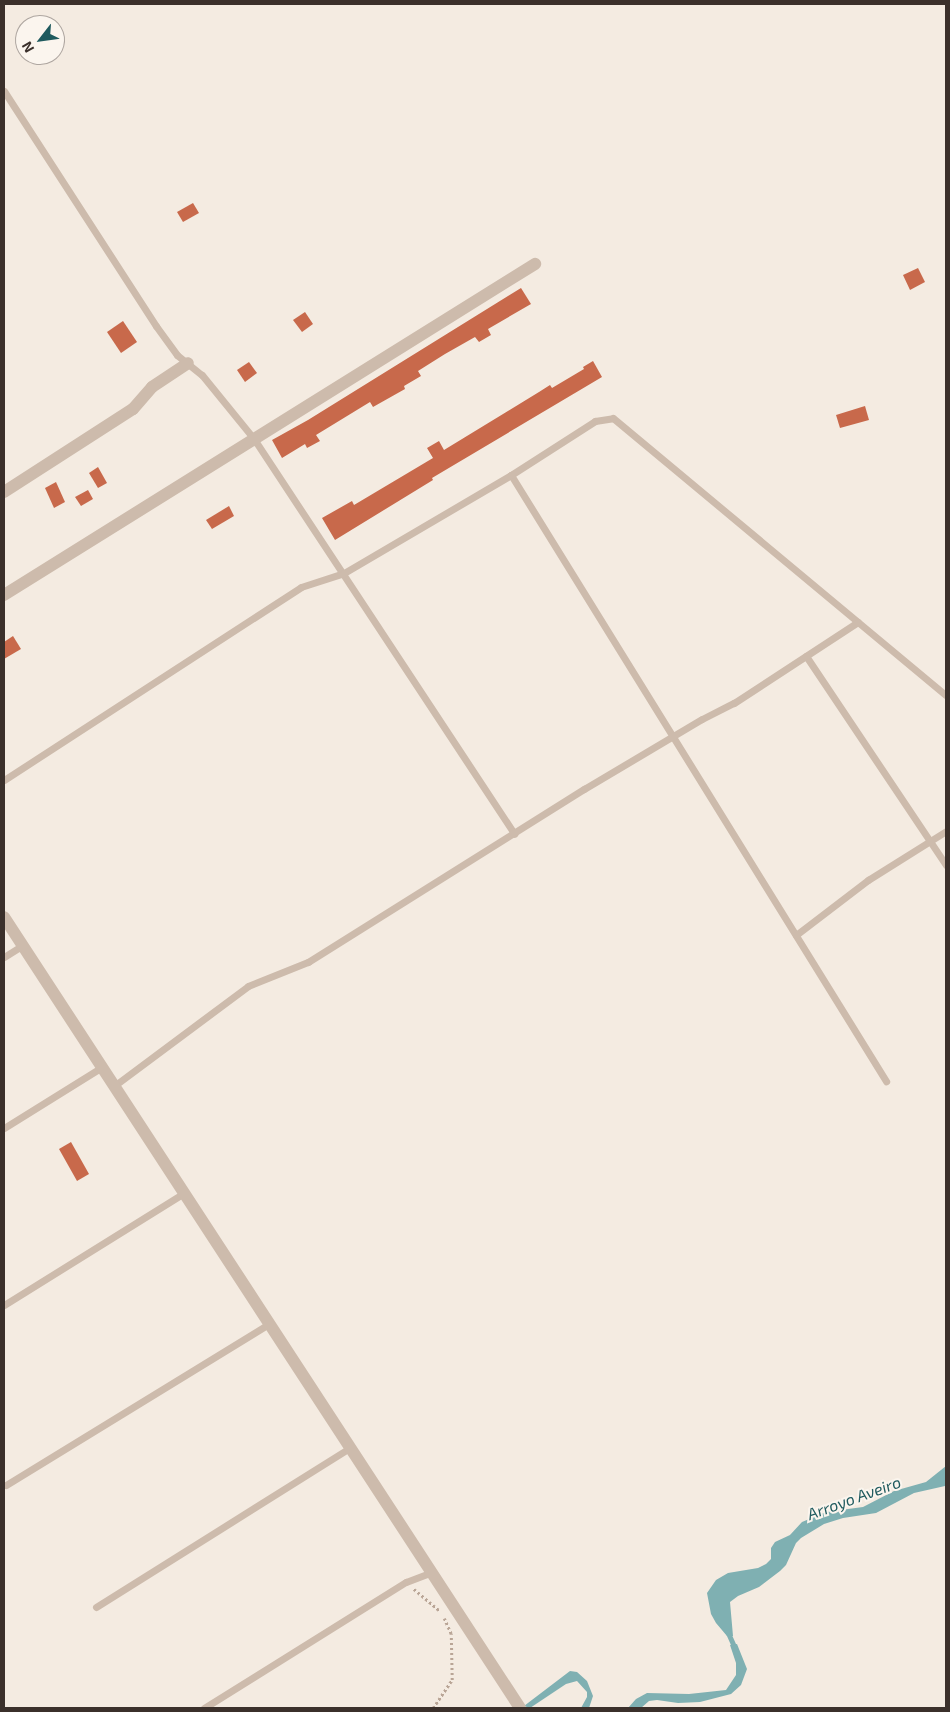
<!DOCTYPE html>
<style>
body{margin:0}
#map{position:relative;width:950px;height:1712px;overflow:hidden;background:#f4ebe1;font-family:"Exo 2",sans-serif}
div>[style]{position:absolute}
.water>*{inset:0;background:#7fb0b2}
.stream>*{height:4.5px;margin:-2.25px;padding:0 2.25px;transform-origin:2.25px;border-radius:2.25px;background:#7fb0b2}
.building>*{inset:0;background:#c8694b}
.path>*{height:2.5px;margin-top:-1.25px;transform-origin:0;background:repeating-linear-gradient(90deg,#b9a596 0 2.5px,transparent 0 5px)}
.lane>*{height:7px;margin:-3.5px;padding:0 3.5px;transform-origin:3.5px;border-radius:3.5px;background:#cdbbac}
.street>*{height:12px;margin:-6px;padding:0 6px;transform-origin:6px;border-radius:6px;background:#cdbbac}
span{translate:-50% -50%;white-space:nowrap;text-align:center;line-height:1.15;-webkit-text-stroke:4px #fbf5ee;paint-order:stroke}
.water-label{font-size:16px;color:#1f5a5e;font-style:italic}
.frame{position:absolute;inset:0;border:5px solid #3b302b;pointer-events:none}
.north{position:absolute;left:15px;top:15px;width:50px;height:50px;box-sizing:border-box;background:#fbf5ee;border:1px solid #aea6a0;border-radius:50%;rotate:240deg;font-size:14px;font-weight:700;line-height:20px;text-align:center;color:#3b302b}
.north::after{content:'';display:block;margin:auto;width:18px;height:22px;background:#1f5a5e;clip-path:polygon(50% 0,100% 100%,50% 72%,0 100%)}
</style>
<div id="map">
<div class="water">
<i style="clip-path:polygon(946px 1466px,945px 1486px,914px 1493px,876px 1513px,843px 1518px,824px 1524px,801px 1538px,796px 1543px,786px 1565px,780px 1571px,759px 1587px,738px 1596px,730px 1602px,733px 1636px,727px 1636px,716px 1623px,711px 1614px,707px 1593px,716px 1580px,728px 1573px,758px 1568px,766px 1564px,771px 1559px,771px 1548px,775px 1542px,790px 1535px,802px 1522px,826px 1512px,863px 1507px,894px 1491px,926px 1482px)"></i>
<i style="clip-path:polygon(737px 1644px,747px 1669px,741px 1685px,731px 1694px,700px 1702px,678px 1703px,657px 1700px,649px 1701px,641px 1708px,628px 1708px,636px 1699px,647px 1693px,689px 1694px,726px 1690px,736px 1675px,736px 1663px,730px 1645px)"></i>
<i style="clip-path:polygon(570px 1671px,577px 1672px,587px 1681px,593px 1696px,589px 1708px,581px 1708px,587px 1697px,587px 1692px,577px 1681px,566px 1684px,530px 1708px,524px 1706px)"></i>
</div>
<div class="stream">
<i style="left:728px;top:1632px;width:17px;rotate:66deg"></i>
</div>
<div class="building">
<i style="clip-path:polygon(193px 203px,199px 213px,183px 222px,177px 212px)"></i>
<i style="clip-path:polygon(918px 268px,925px 282px,910px 290px,903px 275px)"></i>
<i style="clip-path:polygon(521px 288px,531px 304px,488px 329px,491px 335px,479px 342px,475px 337px,445px 354px,418px 371px,421px 376px,404px 386px,405px 389px,373px 407px,370px 402px,316px 435px,320px 441px,307px 448px,305px 444px,282px 458px,272px 440px,308px 420px)"></i>
<i style="clip-path:polygon(305px 312px,313px 324px,302px 332px,293px 320px)"></i>
<i style="clip-path:polygon(123px 321px,137px 342px,121px 353px,107px 332px)"></i>
<i style="clip-path:polygon(593px 361px,602px 377px,432px 478px,433px 480px,335px 540px,322px 518px,352px 501px,354px 505px,433px 458px,427px 448px,439px 441px,444px 450px,539px 392px,550px 385px,552px 388px,584px 369px,583px 367px)"></i>
<i style="clip-path:polygon(249px 362px,257px 373px,245px 382px,237px 370px)"></i>
<i style="clip-path:polygon(865px 406px,869px 420px,840px 428px,836px 415px)"></i>
<i style="clip-path:polygon(98px 467px,107px 483px,98px 488px,89px 473px)"></i>
<i style="clip-path:polygon(56px 482px,65px 502px,54px 508px,45px 488px)"></i>
<i style="clip-path:polygon(88px 490px,93px 499px,81px 506px,75px 497px)"></i>
<i style="clip-path:polygon(229px 506px,234px 516px,212px 529px,206px 520px)"></i>
<i style="clip-path:polygon(13px 636px,21px 649px,4px 659px,4px 642px)"></i>
<i style="clip-path:polygon(71px 1142px,89px 1174px,77px 1181px,59px 1149px)"></i>
</div>
<div class="path">
<i style="left:414px;top:1589px;width:34px;rotate:40deg"></i>
<i style="left:433px;top:1708px;width:34px;rotate:-56deg"></i>
<i style="left:452px;top:1680px;width:46px;rotate:-91.2deg"></i>
<i style="left:451px;top:1634px;width:17px;rotate:-114deg"></i>
</div>
<div class="lane">
<i style="left:4px;top:91px;width:280px;rotate:57.1deg"></i>
<i style="left:156px;top:326px;width:36px;rotate:54deg"></i>
<i style="left:177px;top:355px;width:32px;rotate:39deg"></i>
<i style="left:202px;top:375px;width:82px;rotate:50.9deg"></i>
<i style="left:254px;top:439px;width:473px;rotate:56.6deg"></i>
<i style="left:511px;top:475px;width:713px;rotate:58.25deg"></i>
<i style="left:806px;top:656px;width:252px;rotate:56.2deg"></i>
<i style="left:4px;top:780px;width:354px;rotate:-33deg"></i>
<i style="left:301px;top:587px;width:45px;rotate:-18deg"></i>
<i style="left:344px;top:573px;width:194px;rotate:-30.4deg"></i>
<i style="left:511px;top:475px;width:100px;rotate:-32.7deg"></i>
<i style="left:595px;top:421px;width:18px;rotate:-9deg"></i>
<i style="left:613px;top:418px;width:433px;rotate:39.8deg"></i>
<i style="left:796px;top:935px;width:91px;rotate:-37.4deg"></i>
<i style="left:868px;top:880px;width:92px;rotate:-32.1deg"></i>
<i style="left:4px;top:957px;width:22px;rotate:-32deg"></i>
<i style="left:114px;top:1086px;width:167px;rotate:-36.7deg"></i>
<i style="left:248px;top:986px;width:65px;rotate:-21.8deg"></i>
<i style="left:308px;top:962px;width:326px;rotate:-32.1deg"></i>
<i style="left:584px;top:789px;width:137px;rotate:-30.7deg"></i>
<i style="left:702px;top:719px;width:36px;rotate:-27deg"></i>
<i style="left:734px;top:703px;width:148px;rotate:-33.2deg"></i>
<i style="left:4px;top:1128px;width:115px;rotate:-31.9deg"></i>
<i style="left:4px;top:1305px;width:212px;rotate:-31.9deg"></i>
<i style="left:6px;top:1485px;width:308px;rotate:-31.5deg"></i>
<i style="left:96px;top:1607px;width:299px;rotate:-32.1deg"></i>
<i style="left:204px;top:1708px;width:238px;rotate:-32deg"></i>
<i style="left:406px;top:1582px;width:26px;rotate:-21deg"></i>
</div>
<div class="street">
<i style="left:4px;top:492px;width:153px;rotate:-32.8deg"></i>
<i style="left:133px;top:409px;width:29px;rotate:-49deg"></i>
<i style="left:152px;top:387px;width:43px;rotate:-33.7deg"></i>
<i style="left:4px;top:595px;width:626px;rotate:-31.94deg"></i>
<i style="left:4px;top:917px;width:944px;rotate:56.88deg"></i>
</div>
<div class="water-label">
<span style="left:854px;top:1498px;rotate:-20deg">Arroyo Aveiro</span>
</div>
<div class="frame"></div>
<div class="north">N</div>
</div>
